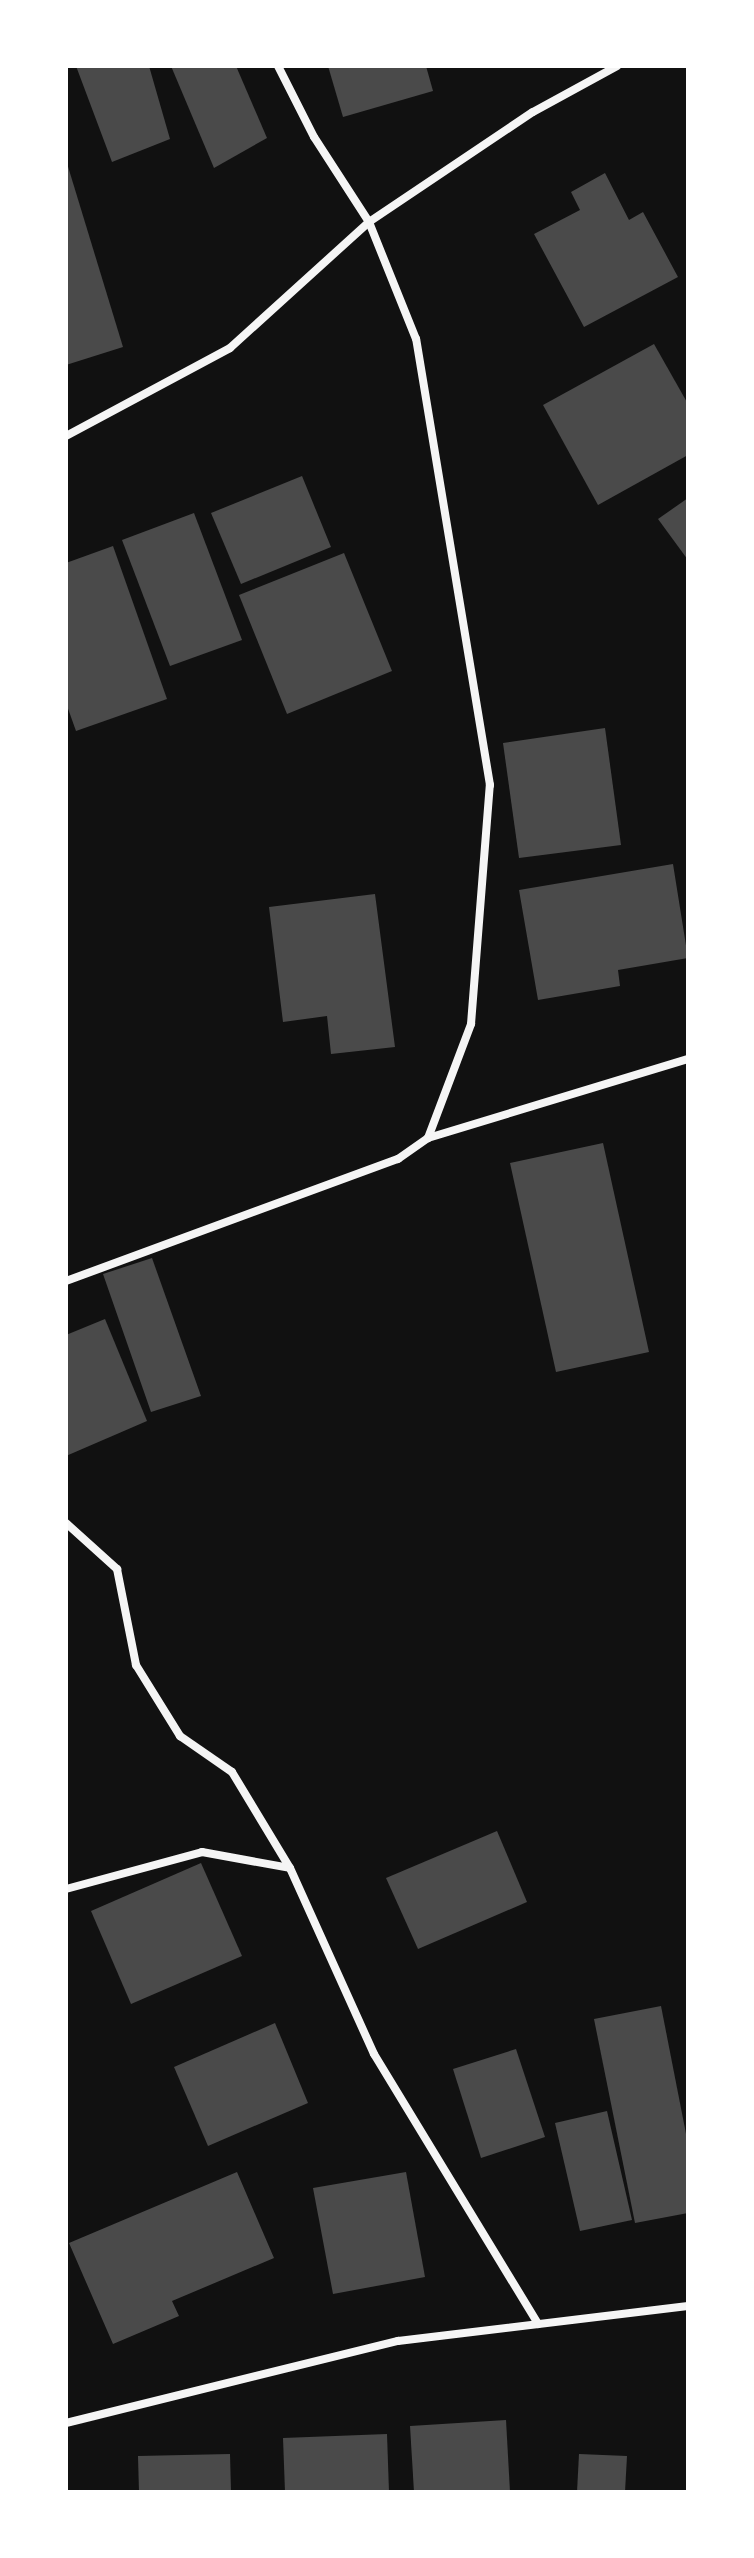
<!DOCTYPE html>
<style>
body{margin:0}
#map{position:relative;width:754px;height:2558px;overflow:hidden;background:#111;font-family:Commissioner,sans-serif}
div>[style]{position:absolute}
.building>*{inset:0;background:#4a4a4a}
.minor>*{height:8px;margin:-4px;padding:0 4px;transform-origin:4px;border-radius:4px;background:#f5f5f5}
span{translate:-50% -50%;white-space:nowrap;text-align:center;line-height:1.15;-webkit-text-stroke:6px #fff;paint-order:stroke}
.frame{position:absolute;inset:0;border:68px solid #fff;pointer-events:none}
</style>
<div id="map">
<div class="building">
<i style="clip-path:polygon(76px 66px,149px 66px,170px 139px,112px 162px)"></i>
<i style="clip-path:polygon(171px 66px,236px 66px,267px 138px,214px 168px)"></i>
<i style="clip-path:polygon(328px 66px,426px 66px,433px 91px,343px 117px)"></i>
<i style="clip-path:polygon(66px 160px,123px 347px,66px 365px)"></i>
<i style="clip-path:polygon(605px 173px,629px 220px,643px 212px,678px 277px,584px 327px,534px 234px,580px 210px,571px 192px)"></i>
<i style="clip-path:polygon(654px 344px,688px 404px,688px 455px,598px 505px,543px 405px)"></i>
<i style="clip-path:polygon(302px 476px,331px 547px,241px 584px,211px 513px)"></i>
<i style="clip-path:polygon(688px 498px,688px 560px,658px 519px)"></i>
<i style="clip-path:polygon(194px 513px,242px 640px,170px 666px,122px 540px)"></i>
<i style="clip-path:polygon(113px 546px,167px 699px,76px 731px,66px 703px,66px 563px)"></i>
<i style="clip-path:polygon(344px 553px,392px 671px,287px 714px,239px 595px)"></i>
<i style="clip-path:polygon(605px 728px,621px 845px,519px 858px,503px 743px)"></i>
<i style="clip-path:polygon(673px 864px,688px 958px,618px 970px,620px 986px,538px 1000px,519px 890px)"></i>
<i style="clip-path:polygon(375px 894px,395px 1047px,331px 1054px,327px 1016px,283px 1022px,269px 907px)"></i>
<i style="clip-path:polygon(603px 1143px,649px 1352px,556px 1372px,510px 1163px)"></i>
<i style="clip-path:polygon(152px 1258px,201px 1396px,151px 1412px,103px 1274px)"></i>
<i style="clip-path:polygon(105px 1319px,147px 1421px,66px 1456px,66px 1335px)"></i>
<i style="clip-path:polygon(497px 1831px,527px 1902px,418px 1949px,386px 1878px)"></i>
<i style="clip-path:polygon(201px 1863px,242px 1956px,131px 2004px,91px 1911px)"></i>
<i style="clip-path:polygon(661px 2006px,688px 2144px,688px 2213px,635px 2223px,594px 2019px)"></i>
<i style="clip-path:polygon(275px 2023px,308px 2103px,208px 2146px,174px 2067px)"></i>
<i style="clip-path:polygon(516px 2049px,545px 2137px,481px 2158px,453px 2069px)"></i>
<i style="clip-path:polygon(607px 2111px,632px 2220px,580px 2231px,555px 2123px)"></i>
<i style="clip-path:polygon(237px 2172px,274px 2258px,172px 2301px,179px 2316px,113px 2344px,69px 2243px)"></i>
<i style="clip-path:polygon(406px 2172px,425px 2277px,333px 2294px,313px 2188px)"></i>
<i style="clip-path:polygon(506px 2420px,510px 2492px,414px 2492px,410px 2426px)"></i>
<i style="clip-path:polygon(387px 2434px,389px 2492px,285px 2492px,283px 2438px)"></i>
<i style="clip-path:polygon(230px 2454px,231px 2492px,139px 2492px,138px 2456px)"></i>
<i style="clip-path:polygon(579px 2454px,627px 2456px,625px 2492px,577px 2492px)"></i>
</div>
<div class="minor">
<i style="left:66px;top:436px;width:186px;rotate:-28.2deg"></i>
<i style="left:230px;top:348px;width:188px;rotate:-42.2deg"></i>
<i style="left:369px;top:222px;width:197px;rotate:-33.9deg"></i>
<i style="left:533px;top:112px;width:96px;rotate:-28.7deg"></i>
<i style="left:428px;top:1138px;width:272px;rotate:-16.9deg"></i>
<i style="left:66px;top:1281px;width:354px;rotate:-20.2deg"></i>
<i style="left:398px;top:1159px;width:37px;rotate:-35deg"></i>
<i style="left:428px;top:1138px;width:122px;rotate:-69.3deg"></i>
<i style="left:471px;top:1024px;width:240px;rotate:-85.5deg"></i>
<i style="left:490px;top:785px;width:452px;rotate:-99.4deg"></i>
<i style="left:416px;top:339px;width:126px;rotate:-111.9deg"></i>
<i style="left:369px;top:222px;width:101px;rotate:-122.9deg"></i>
<i style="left:314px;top:137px;width:80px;rotate:-116.9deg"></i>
<i style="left:66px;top:1523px;width:69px;rotate:42deg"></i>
<i style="left:117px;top:1569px;width:98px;rotate:78.8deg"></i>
<i style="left:136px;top:1665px;width:84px;rotate:58.2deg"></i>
<i style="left:180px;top:1736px;width:63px;rotate:34.7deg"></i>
<i style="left:232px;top:1772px;width:112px;rotate:58.9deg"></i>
<i style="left:290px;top:1868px;width:204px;rotate:65.7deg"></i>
<i style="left:374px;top:2054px;width:316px;rotate:58.7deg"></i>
<i style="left:66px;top:1889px;width:141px;rotate:-15.2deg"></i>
<i style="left:202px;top:1852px;width:89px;rotate:10.3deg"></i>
<i style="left:66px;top:2423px;width:342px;rotate:-13.9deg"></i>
<i style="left:398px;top:2341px;width:292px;rotate:-6.9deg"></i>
</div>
<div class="frame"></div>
</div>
